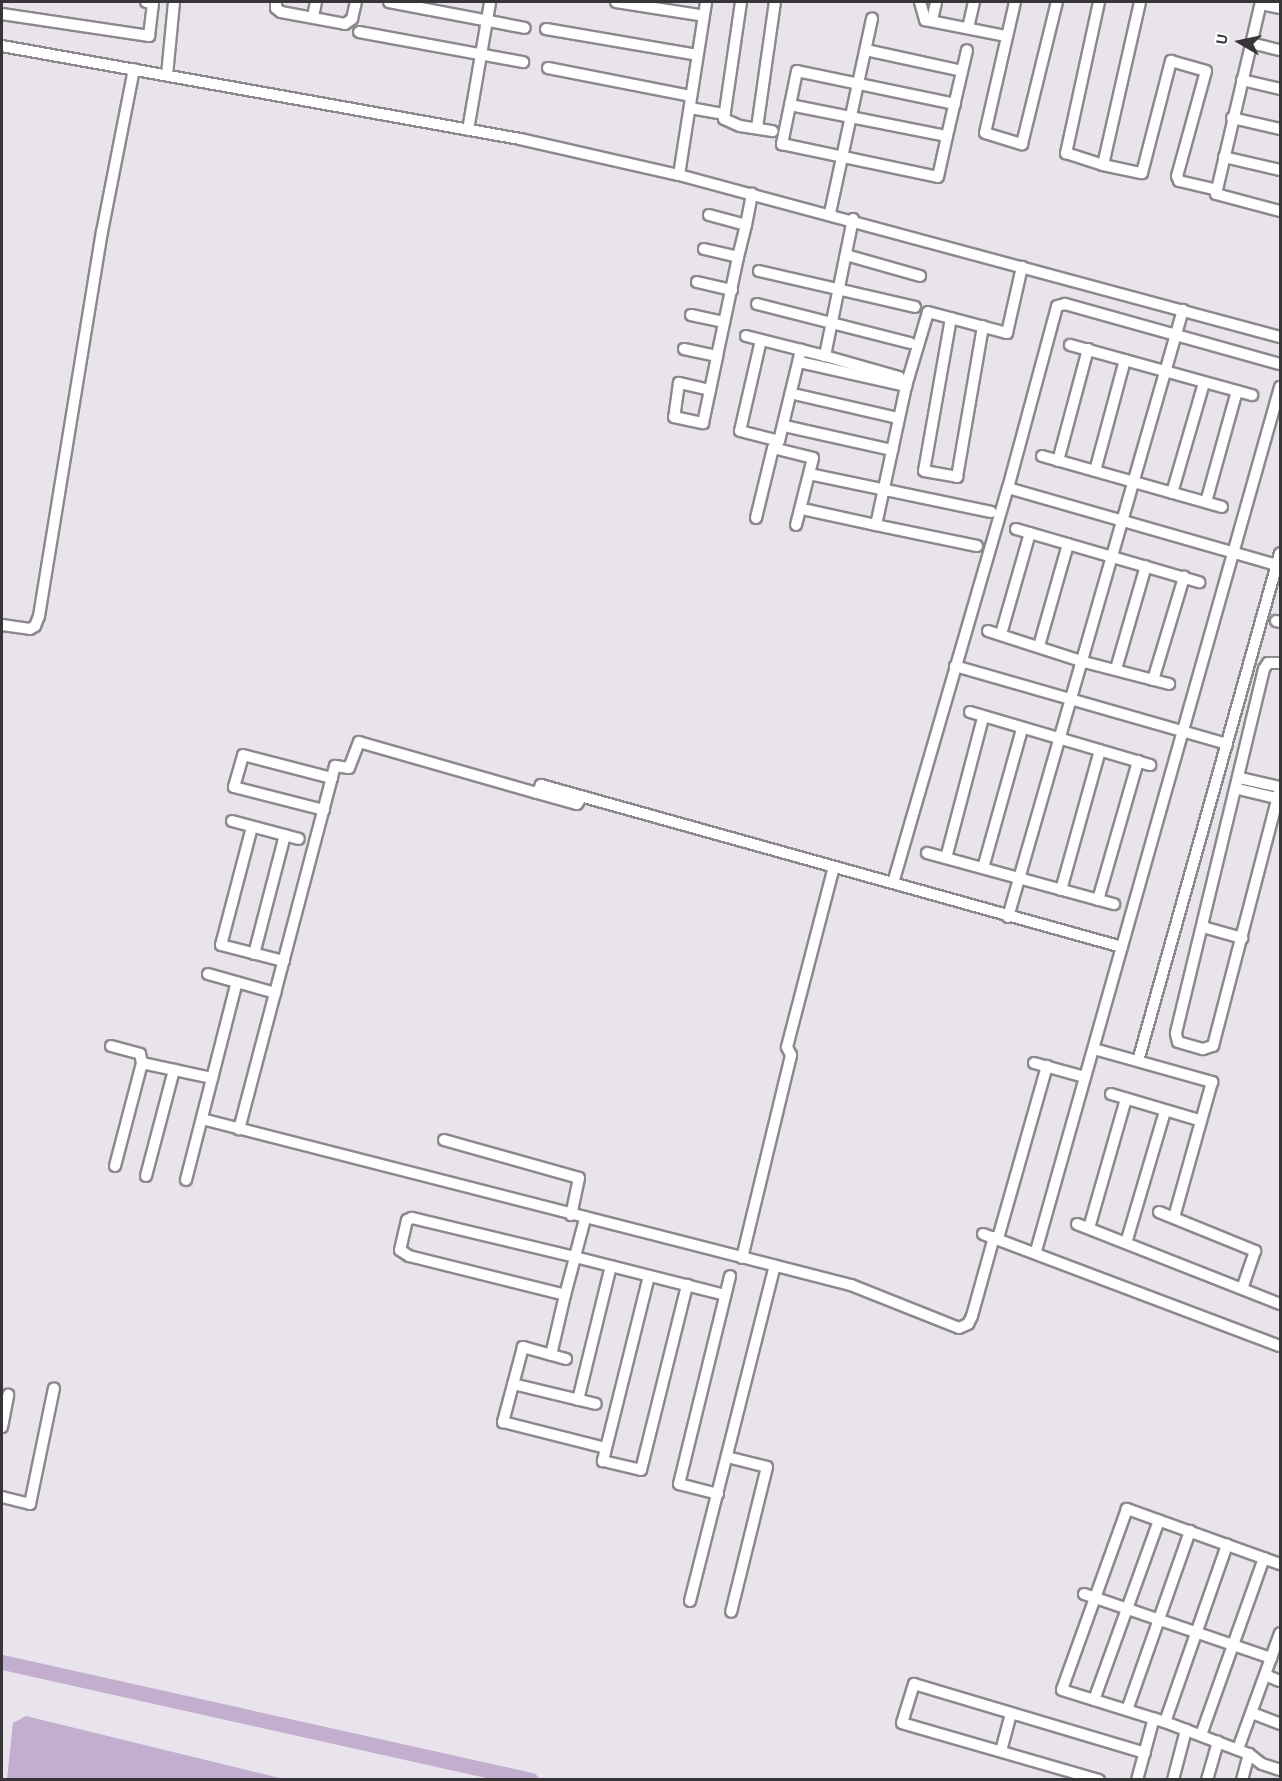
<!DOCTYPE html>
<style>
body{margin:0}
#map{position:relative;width:1282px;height:1781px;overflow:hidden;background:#e9e4eb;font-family:"Alegreya Sans",sans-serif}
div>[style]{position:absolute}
.water>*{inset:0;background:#c3aed0}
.river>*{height:15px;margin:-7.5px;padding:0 7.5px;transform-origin:7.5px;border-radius:7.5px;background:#c3aed0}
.roads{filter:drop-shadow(2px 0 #8c888e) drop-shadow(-2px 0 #8c888e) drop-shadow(0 2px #8c888e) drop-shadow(0 -2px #8c888e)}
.minor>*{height:10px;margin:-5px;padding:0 5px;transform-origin:5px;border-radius:5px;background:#fff}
span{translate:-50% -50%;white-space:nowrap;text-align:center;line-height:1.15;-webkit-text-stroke:4.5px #fff;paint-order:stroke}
.frame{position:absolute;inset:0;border:3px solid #373538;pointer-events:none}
.north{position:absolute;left:1210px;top:12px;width:60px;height:60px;-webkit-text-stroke:4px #fff;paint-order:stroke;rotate:279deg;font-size:16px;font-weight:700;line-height:24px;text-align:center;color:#373538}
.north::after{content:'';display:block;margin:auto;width:21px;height:27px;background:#373538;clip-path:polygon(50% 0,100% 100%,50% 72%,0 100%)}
</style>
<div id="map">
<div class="water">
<i style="clip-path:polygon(26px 1716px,284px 1779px,7px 1779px,13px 1723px)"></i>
</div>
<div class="river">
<i style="left:2px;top:1662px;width:542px;rotate:12.57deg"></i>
</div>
<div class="roads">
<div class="minor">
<i style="left:276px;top:2px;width:6px;rotate:90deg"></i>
<i style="left:276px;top:8px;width:6px;rotate:39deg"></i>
<i style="left:281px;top:12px;width:65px;rotate:10.6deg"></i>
<i style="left:345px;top:24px;width:9px;rotate:-36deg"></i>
<i style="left:352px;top:19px;width:17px;rotate:-77deg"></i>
<i style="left:389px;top:2px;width:138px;rotate:10.8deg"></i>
<i style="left:616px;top:2px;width:84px;rotate:8.9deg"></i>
<i style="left:741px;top:2px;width:118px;rotate:98.3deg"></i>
<i style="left:724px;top:119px;width:17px;rotate:24deg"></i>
<i style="left:740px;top:126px;width:33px;rotate:9deg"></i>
<i style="left:920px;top:2px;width:19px;rotate:74deg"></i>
<i style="left:925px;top:20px;width:83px;rotate:11.2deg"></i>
<i style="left:1015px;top:2px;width:134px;rotate:102.9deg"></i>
<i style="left:985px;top:133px;width:39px;rotate:17deg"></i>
<i style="left:1022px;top:144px;width:146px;rotate:-76.2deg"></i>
<i style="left:1099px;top:2px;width:155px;rotate:102.3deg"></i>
<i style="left:1066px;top:153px;width:39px;rotate:18deg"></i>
<i style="left:1103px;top:165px;width:167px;rotate:-77.2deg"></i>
<i style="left:1261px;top:2px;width:197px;rotate:103.2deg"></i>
<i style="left:1216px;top:194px;width:66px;rotate:14.9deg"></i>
<i style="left:1261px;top:4px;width:19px;rotate:12deg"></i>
<i style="left:2px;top:14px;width:149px;rotate:8.5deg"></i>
<i style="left:149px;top:36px;width:33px;rotate:-83deg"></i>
<i style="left:153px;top:3px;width:7px;rotate:-172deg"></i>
<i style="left:313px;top:17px;width:15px;rotate:-79deg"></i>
<i style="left:932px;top:20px;width:18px;rotate:-77deg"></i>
<i style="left:968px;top:28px;width:27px;rotate:-77deg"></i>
<i style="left:546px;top:29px;width:149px;rotate:9.7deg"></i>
<i style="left:359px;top:32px;width:167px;rotate:10.4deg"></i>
<i style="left:1251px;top:43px;width:30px;rotate:14deg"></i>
<i style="left:2px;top:46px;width:526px;rotate:10.18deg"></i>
<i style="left:520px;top:139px;width:163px;rotate:12.8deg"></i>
<i style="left:679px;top:175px;width:622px;rotate:15.09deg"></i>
<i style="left:866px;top:50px;width:98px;rotate:12.3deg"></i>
<i style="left:548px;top:68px;width:141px;rotate:11.1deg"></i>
<i style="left:167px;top:75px;width:73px;rotate:-84.5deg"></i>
<i style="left:1242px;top:80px;width:39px;rotate:13deg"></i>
<i style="left:955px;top:104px;width:161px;rotate:-168.2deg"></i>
<i style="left:797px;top:71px;width:75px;rotate:101.6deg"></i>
<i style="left:782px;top:144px;width:159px;rotate:11.9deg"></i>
<i style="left:938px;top:177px;width:42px;rotate:-77.6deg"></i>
<i style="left:947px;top:136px;width:88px;rotate:-76.9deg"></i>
<i style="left:790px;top:105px;width:160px;rotate:11.2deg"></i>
<i style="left:690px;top:108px;width:35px;rotate:10deg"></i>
<i style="left:1232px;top:118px;width:49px;rotate:12.9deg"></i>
<i style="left:757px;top:128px;width:127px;rotate:-81.9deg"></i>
<i style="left:468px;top:130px;width:130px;rotate:-80.2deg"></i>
<i style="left:1224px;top:157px;width:57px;rotate:13.1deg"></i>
<i style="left:1103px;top:165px;width:40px;rotate:12deg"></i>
<i style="left:1142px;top:173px;width:116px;rotate:-75.5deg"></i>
<i style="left:1171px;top:61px;width:36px;rotate:16deg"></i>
<i style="left:1206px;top:71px;width:109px;rotate:105.4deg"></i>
<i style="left:1177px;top:176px;width:5px;rotate:68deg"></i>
<i style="left:1179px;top:181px;width:37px;rotate:13deg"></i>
<i style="left:679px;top:175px;width:175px;rotate:-81.1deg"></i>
<i style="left:830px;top:213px;width:199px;rotate:-77.8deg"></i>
<i style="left:709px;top:215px;width:38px;rotate:15deg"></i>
<i style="left:853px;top:219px;width:140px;rotate:101.6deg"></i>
<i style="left:825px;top:356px;width:77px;rotate:15.8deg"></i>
<i style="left:704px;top:249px;width:35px;rotate:13deg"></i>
<i style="left:846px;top:255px;width:77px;rotate:15.8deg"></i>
<i style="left:759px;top:271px;width:160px;rotate:13deg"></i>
<i style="left:697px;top:282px;width:36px;rotate:13deg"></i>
<i style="left:757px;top:304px;width:158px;rotate:14.3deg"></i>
<i style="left:691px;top:315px;width:34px;rotate:12deg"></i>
<i style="left:951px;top:318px;width:155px;rotate:100deg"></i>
<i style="left:924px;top:471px;width:34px;rotate:10deg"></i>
<i style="left:957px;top:477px;width:153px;rotate:-80.2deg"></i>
<i style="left:746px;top:336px;width:81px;rotate:14.2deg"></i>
<i style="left:761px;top:340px;width:93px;rotate:103deg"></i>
<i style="left:740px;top:431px;width:40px;rotate:14.4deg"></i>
<i style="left:779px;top:441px;width:94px;rotate:-76.4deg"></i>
<i style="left:1070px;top:345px;width:189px;rotate:15.4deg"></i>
<i style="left:684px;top:349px;width:34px;rotate:12deg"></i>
<i style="left:804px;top:363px;width:105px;rotate:12.7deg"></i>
<i style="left:710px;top:390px;width:32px;rotate:-167deg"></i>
<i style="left:679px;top:383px;width:34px;rotate:98deg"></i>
<i style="left:674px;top:417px;width:30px;rotate:12deg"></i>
<i style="left:703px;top:423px;width:34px;rotate:-78deg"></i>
<i style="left:710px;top:390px;width:35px;rotate:-78deg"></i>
<i style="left:717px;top:356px;width:101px;rotate:-78deg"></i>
<i style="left:738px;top:257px;width:33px;rotate:-76deg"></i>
<i style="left:746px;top:225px;width:32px;rotate:-79deg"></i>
<i style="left:798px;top:395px;width:103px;rotate:13deg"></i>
<i style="left:789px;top:427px;width:106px;rotate:12.6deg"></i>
<i style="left:1042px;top:456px;width:187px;rotate:15.8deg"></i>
<i style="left:1058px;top:461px;width:116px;rotate:-75deg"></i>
<i style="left:1095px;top:471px;width:115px;rotate:-74.9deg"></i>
<i style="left:814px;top:475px;width:181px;rotate:11.8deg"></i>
<i style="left:1008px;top:488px;width:280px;rotate:16deg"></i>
<i style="left:1172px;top:493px;width:115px;rotate:-73.8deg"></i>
<i style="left:1206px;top:502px;width:115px;rotate:-74.4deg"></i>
<i style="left:807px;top:510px;width:71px;rotate:12.3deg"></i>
<i style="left:756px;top:518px;width:72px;rotate:-76.3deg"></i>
<i style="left:773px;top:448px;width:41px;rotate:14deg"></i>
<i style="left:813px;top:458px;width:69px;rotate:104.2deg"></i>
<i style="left:1016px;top:529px;width:191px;rotate:16.2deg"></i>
<i style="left:977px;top:546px;width:103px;rotate:-168.3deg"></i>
<i style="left:876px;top:525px;width:142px;rotate:-77.8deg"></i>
<i style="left:906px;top:386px;width:77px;rotate:-73.4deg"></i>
<i style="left:928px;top:312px;width:82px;rotate:14.9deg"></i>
<i style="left:1007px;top:333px;width:68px;rotate:-77.2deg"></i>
<i style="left:1276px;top:621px;width:4px;rotate:14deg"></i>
<i style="left:2px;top:625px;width:28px;rotate:8deg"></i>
<i style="left:30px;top:629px;width:6px;rotate:-31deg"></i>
<i style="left:35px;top:626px;width:11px;rotate:-68deg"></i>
<i style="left:39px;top:616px;width:389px;rotate:-80.7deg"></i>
<i style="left:102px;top:232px;width:166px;rotate:-78.9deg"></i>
<i style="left:988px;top:631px;width:101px;rotate:17.9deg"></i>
<i style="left:1084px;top:662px;width:88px;rotate:14.5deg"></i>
<i style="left:1001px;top:634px;width:105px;rotate:-74deg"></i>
<i style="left:1039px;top:646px;width:106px;rotate:-74.1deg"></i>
<i style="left:1280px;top:663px;width:12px;rotate:180deg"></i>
<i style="left:1268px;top:663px;width:7px;rotate:124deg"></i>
<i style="left:1264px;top:669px;width:375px;rotate:103.6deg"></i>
<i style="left:1176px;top:1034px;width:8px;rotate:76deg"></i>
<i style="left:1178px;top:1042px;width:26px;rotate:16deg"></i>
<i style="left:1203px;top:1049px;width:10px;rotate:-17deg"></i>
<i style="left:1213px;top:1046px;width:267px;rotate:-75.4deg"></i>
<i style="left:955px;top:666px;width:283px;rotate:16deg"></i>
<i style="left:1116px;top:669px;width:107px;rotate:-73.8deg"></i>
<i style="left:1153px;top:680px;width:108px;rotate:-73.2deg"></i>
<i style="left:970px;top:712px;width:188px;rotate:16.4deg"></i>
<i style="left:1240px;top:778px;width:41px;rotate:12.7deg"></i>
<i style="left:1238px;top:789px;width:43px;rotate:13.4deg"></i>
<i style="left:537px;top:793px;width:41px;rotate:15.4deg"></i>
<i style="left:577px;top:804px;width:9px;rotate:-58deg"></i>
<i style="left:324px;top:810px;width:93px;rotate:-165.7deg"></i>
<i style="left:234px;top:787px;width:33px;rotate:-74deg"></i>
<i style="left:243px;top:755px;width:92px;rotate:14.5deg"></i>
<i style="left:232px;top:821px;width:69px;rotate:15deg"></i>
<i style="left:252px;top:827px;width:122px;rotate:104.7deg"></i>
<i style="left:221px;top:945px;width:65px;rotate:14.3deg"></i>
<i style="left:927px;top:853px;width:194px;rotate:15.3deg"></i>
<i style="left:946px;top:858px;width:145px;rotate:-75.2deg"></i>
<i style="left:983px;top:868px;width:144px;rotate:-74.3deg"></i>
<i style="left:893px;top:883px;width:411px;rotate:-73.8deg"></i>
<i style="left:1008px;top:488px;width:188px;rotate:-74.9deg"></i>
<i style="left:1057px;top:306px;width:8px;rotate:-14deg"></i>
<i style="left:1065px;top:304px;width:223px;rotate:15.6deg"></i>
<i style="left:1061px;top:890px;width:145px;rotate:-74.4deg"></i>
<i style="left:1098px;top:900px;width:145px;rotate:-73.9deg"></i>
<i style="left:1008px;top:917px;width:632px;rotate:-73.92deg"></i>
<i style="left:1203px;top:927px;width:41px;rotate:15.8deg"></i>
<i style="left:254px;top:954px;width:123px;rotate:-75.4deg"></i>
<i style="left:208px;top:974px;width:70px;rotate:15.8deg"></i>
<i style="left:275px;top:993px;width:141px;rotate:104.8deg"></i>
<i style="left:275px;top:993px;width:235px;rotate:-75.2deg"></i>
<i style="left:335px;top:766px;width:14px;rotate:8deg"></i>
<i style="left:349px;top:768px;width:28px;rotate:-69deg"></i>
<i style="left:359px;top:742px;width:185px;rotate:16deg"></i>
<i style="left:537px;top:793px;width:9px;rotate:-63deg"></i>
<i style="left:541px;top:785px;width:603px;rotate:15.58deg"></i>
<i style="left:111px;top:1046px;width:30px;rotate:15deg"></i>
<i style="left:140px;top:1054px;width:9px;rotate:77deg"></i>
<i style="left:142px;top:1063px;width:72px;rotate:12.1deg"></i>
<i style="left:1094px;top:1049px;width:123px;rotate:15.6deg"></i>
<i style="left:1212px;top:1082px;width:140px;rotate:105.7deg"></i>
<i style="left:1138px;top:1061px;width:527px;rotate:-74.38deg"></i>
<i style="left:1034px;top:1063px;width:53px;rotate:15.4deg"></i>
<i style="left:1111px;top:1094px;width:92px;rotate:16.5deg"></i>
<i style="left:202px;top:1119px;width:670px;rotate:14.35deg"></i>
<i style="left:851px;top:1285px;width:116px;rotate:21.7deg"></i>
<i style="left:959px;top:1328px;width:10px;rotate:-24deg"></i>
<i style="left:968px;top:1324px;width:9px;rotate:-63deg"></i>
<i style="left:972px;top:1316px;width:82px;rotate:-74.4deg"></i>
<i style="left:444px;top:1140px;width:140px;rotate:15.7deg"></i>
<i style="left:579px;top:1178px;width:38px;rotate:102deg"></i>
<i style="left:115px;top:1166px;width:106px;rotate:-75.3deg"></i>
<i style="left:146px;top:1176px;width:110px;rotate:-75.2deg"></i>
<i style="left:186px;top:1180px;width:204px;rotate:-75.6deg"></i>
<i style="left:1159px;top:1212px;width:104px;rotate:22.1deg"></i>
<i style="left:1255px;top:1251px;width:40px;rotate:108.9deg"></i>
<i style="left:585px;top:1219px;width:39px;rotate:105deg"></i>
<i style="left:575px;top:1257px;width:168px;rotate:-166.5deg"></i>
<i style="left:412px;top:1218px;width:5px;rotate:158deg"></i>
<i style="left:407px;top:1220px;width:31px;rotate:103deg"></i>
<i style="left:400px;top:1250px;width:11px;rotate:34deg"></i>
<i style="left:409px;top:1256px;width:161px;rotate:14deg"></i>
<i style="left:565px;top:1295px;width:39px;rotate:-75deg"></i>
<i style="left:575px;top:1257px;width:155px;rotate:14.2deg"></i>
<i style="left:1077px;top:1224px;width:218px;rotate:21.5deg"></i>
<i style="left:1089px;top:1228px;width:134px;rotate:-74deg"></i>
<i style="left:983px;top:1234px;width:317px;rotate:20.7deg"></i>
<i style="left:998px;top:1238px;width:179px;rotate:-74.1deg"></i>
<i style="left:1126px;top:1243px;width:138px;rotate:-73.5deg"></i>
<i style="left:1036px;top:1251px;width:898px;rotate:-74.23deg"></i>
<i style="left:742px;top:1258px;width:209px;rotate:-76.4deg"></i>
<i style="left:791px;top:1055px;width:9px;rotate:-117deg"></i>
<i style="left:787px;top:1047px;width:186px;rotate:-75.4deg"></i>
<i style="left:649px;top:1276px;width:191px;rotate:104deg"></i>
<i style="left:603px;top:1461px;width:39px;rotate:13deg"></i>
<i style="left:641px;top:1470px;width:191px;rotate:-76deg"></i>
<i style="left:551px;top:1355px;width:62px;rotate:-76.9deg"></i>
<i style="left:566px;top:1359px;width:45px;rotate:-164.4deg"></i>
<i style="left:523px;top:1347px;width:78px;rotate:104.9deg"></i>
<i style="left:503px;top:1422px;width:106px;rotate:14.2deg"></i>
<i style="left:513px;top:1384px;width:85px;rotate:13.5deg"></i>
<i style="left:578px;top:1400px;width:138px;rotate:-76.2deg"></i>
<i style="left:2px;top:1427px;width:33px;rotate:-79deg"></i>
<i style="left:727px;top:1457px;width:41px;rotate:14deg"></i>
<i style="left:767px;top:1467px;width:149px;rotate:103.9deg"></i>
<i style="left:718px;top:1494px;width:40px;rotate:-165.6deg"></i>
<i style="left:679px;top:1484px;width:214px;rotate:-76.2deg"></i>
<i style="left:2px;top:1497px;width:29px;rotate:14deg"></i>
<i style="left:30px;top:1504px;width:118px;rotate:-78.3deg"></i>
<i style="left:1280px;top:1564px;width:163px;rotate:-160.2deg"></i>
<i style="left:1127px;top:1509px;width:192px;rotate:109.8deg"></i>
<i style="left:1062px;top:1690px;width:108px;rotate:17.3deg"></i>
<i style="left:1165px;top:1722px;width:90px;rotate:20.9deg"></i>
<i style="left:1249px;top:1754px;width:16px;rotate:38deg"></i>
<i style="left:1262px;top:1764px;width:19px;rotate:18deg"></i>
<i style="left:1084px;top:1594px;width:198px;rotate:18.9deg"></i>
<i style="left:690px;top:1601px;width:346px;rotate:-75.8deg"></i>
<i style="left:1265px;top:1675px;width:16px;rotate:22deg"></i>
<i style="left:1094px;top:1700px;width:191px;rotate:-70.1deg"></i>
<i style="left:1127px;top:1710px;width:190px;rotate:-70.6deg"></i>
<i style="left:1252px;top:1713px;width:30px;rotate:21deg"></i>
<i style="left:1165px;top:1722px;width:188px;rotate:-70.7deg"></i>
<i style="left:1201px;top:1735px;width:188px;rotate:-70.4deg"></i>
<i style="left:1238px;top:1749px;width:123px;rotate:-70.1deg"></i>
<i style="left:1001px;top:1751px;width:39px;rotate:-75deg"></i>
<i style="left:1099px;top:1780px;width:205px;rotate:-163.9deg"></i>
<i style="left:902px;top:1723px;width:41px;rotate:-72.9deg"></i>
<i style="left:914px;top:1684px;width:241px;rotate:16.6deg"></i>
<i style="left:1137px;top:1780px;width:64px;rotate:-74.7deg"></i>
<i style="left:1173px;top:1780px;width:52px;rotate:-75.4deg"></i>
<i style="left:1207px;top:1780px;width:40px;rotate:-74deg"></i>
<i style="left:1242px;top:1780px;width:27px;rotate:-75deg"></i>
</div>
</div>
<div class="frame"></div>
<div class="north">U</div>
</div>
